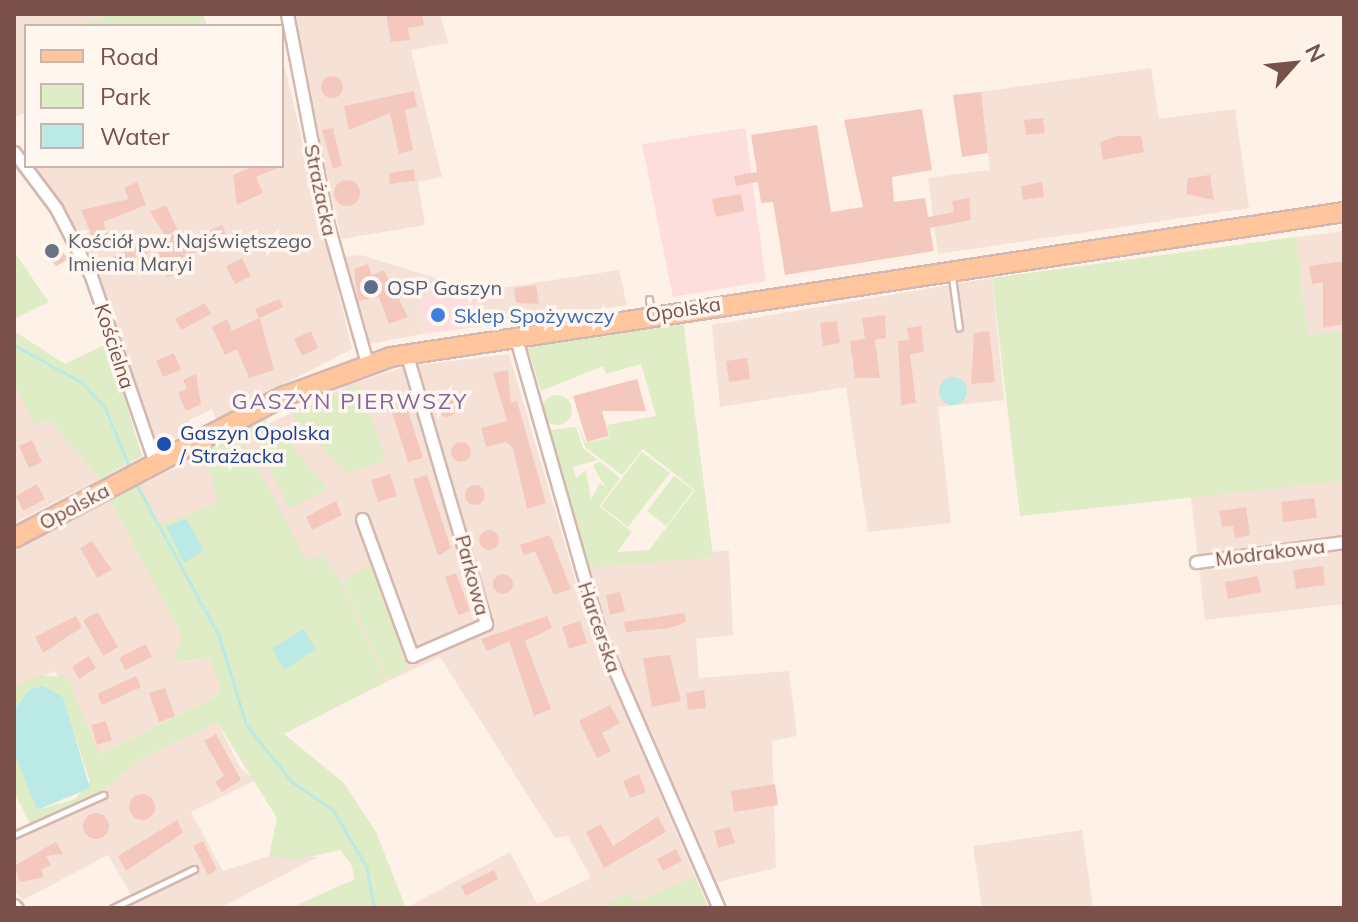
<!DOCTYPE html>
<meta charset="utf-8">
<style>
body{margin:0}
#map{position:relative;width:1358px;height:922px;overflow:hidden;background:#fef1e8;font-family:Mulish,sans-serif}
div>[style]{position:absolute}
.residential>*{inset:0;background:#f6e1d6}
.commercial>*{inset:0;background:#fededc}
.green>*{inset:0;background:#deedc5}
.round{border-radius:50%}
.water>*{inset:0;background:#bbe9e6}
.stream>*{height:3px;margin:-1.5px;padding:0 1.5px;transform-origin:1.5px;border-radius:1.5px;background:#bbe9e6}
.building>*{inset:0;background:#f5c8be}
.roads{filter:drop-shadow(2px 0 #d4b7af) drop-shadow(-2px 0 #d4b7af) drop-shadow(0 2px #d4b7af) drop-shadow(0 -2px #d4b7af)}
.service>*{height:5px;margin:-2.5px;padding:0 2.5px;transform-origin:2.5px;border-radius:2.5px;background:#fff}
.minor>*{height:11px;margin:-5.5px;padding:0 5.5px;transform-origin:5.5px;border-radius:5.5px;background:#fff}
.primary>*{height:18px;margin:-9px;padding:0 9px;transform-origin:9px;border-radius:9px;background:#ffc69e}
.dots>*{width:22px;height:22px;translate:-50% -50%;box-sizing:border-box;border:4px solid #fff6f0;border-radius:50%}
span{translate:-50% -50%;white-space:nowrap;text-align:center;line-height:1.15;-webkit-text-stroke:7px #fff6f0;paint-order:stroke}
.street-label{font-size:20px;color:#7a504a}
.worship-label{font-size:20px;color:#5b616d}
.left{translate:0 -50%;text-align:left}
.service-label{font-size:20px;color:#4e5e75}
.shop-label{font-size:20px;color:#366cbe}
.transit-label{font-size:20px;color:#164399}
.neighbourhood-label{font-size:22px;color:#7e669d;letter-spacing:2px}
.frame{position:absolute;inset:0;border:16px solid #7a504a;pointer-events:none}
.legend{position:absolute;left:24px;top:24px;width:260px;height:144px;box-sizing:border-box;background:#fff6f0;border:2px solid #cab4ae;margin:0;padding:10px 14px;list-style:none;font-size:24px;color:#7a504a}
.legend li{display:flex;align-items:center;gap:16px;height:40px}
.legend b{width:40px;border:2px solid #cab4ae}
.north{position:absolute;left:1254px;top:24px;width:80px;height:80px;-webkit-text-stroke:6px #fff6f0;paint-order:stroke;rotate:63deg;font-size:22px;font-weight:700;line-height:32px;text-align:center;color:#7a504a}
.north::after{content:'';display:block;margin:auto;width:28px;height:36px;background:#7a504a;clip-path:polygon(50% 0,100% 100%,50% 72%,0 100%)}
</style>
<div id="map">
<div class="residential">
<i style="clip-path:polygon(14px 14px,114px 14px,71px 26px,26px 26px,26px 113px,14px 117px)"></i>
<i style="clip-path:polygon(293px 14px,440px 14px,448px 43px,411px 50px,442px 177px,418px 182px,425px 225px,341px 239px)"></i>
<i style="clip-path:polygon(284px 64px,352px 349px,216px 419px,212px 409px,189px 420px,192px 431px,166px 444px,153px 443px,97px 275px,36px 166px,282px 166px)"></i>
<i style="clip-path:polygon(1151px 68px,1159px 119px,1235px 109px,1249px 208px,938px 254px,928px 178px,990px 170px,981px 92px)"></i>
<i style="clip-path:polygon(1344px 231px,1344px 330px,1308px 335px,1296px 237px)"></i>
<i style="clip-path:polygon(361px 255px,445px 281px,501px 288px,619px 270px,627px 305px,470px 328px,464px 292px,420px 297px,423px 334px,369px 344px,345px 257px)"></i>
<i style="clip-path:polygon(992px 278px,1004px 400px,938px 407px,951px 523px,868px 532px,846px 387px,720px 407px,712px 325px)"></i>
<i style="clip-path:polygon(509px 354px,592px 637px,695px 876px,634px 904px,630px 892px,597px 908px,406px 908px,510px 852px,537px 904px,591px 878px,568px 836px,555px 838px,440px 657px,386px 682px,322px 555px,241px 592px,218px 503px,160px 526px,140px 485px,351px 384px,405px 367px)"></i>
<i style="clip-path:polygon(14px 383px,35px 426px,49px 420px,100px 479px,14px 523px)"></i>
<i style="clip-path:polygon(1344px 481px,1344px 604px,1205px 620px,1191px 497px)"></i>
<i style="clip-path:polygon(110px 501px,181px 634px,179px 663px,209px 658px,220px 686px,215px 697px,99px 754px,55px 671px,14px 688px,14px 551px)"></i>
<i style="clip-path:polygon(729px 550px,733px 635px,696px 639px,699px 678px,789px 671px,797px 736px,772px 741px,776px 868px,717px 882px,608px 634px,589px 568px)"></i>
<i style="clip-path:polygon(217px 722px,241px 769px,256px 780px,191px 812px,223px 871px,269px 856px,318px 857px,220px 908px,106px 908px,131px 895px,108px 855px,23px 900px,14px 890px,14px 838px,104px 799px,102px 791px,144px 757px)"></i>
<i style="clip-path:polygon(1082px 830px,1093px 908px,982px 908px,973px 846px)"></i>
</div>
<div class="commercial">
<i style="clip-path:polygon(745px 128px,766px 281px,673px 297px,642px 144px)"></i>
<i style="clip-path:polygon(464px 292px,470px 328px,423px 334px,419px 297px)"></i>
</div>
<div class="green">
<i style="clip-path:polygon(114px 14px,203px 14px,207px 26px,71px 26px)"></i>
<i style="clip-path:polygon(1296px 237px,1308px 335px,1344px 330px,1344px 481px,1020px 516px,992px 278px)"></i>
<i style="clip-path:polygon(14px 252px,49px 302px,14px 319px)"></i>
<i style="clip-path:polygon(683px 319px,713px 557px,589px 568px,550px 430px,576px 427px,583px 448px,598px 460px,573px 467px,576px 478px,586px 470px,591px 500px,600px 483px,606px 488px,593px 466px,599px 461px,620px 478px,599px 506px,632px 532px,617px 552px,649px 550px,695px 490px,643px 449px,622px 475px,585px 447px,578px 425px,586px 443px,610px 437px,607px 425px,656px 416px,641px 364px,606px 374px,603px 366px,541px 391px,527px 346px)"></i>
<i style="clip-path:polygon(14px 331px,65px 364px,108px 343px,142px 456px,100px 479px,49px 420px,35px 426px,14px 383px)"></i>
<i style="clip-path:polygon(360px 384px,386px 460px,346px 473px,290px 413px)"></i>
<i class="round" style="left:542px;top:395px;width:30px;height:30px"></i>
<i style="clip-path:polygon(266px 417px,267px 427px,245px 443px,307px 561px,322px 555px,340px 580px,386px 682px,284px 734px,344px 783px,376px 832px,406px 908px,290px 908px,355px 879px,351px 864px,340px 850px,296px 860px,269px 856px,277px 818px,217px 722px,144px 757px,102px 791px,30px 824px,14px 792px,15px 752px,37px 810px,75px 799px,90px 782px,62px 697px,14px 710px,14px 688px,39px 675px,67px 677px,99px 754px,215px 697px,220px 686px,209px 658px,174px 663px,181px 634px,110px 501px,140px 485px,160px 525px,218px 503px,204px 450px)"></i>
<i style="clip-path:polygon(280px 432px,328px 488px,290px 509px,258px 445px)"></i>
<i style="clip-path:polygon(642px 452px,670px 473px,628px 527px,601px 506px)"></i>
<i style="clip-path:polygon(674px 476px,693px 490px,666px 526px,647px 511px)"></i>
<i style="clip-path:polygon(370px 565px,408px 669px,387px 679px,343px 581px)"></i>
<i style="clip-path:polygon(695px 876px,709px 908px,597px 908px,630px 892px,634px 903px)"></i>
</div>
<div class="water">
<i class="round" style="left:939px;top:377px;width:28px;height:28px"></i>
<i style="clip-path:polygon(186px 519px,204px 550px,184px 563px,166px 527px)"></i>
<i style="clip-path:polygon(303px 629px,316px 649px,284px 670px,272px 649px)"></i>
<i style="clip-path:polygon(43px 686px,63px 697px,90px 788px,37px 810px,14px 752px,14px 710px,29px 690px)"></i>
</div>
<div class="stream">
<i style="left:14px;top:345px;width:77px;rotate:28.9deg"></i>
<i style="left:81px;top:382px;width:35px;rotate:47deg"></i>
<i style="left:105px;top:408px;width:68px;rotate:67.6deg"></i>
<i style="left:135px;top:482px;width:175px;rotate:61.4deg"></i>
<i style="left:219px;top:636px;width:93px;rotate:73.1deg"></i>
<i style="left:246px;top:725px;width:73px;rotate:51.1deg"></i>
<i style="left:292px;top:782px;width:48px;rotate:34deg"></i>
<i style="left:332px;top:809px;width:66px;rotate:59.2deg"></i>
<i style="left:366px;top:866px;width:43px;rotate:79.2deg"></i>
</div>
<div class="building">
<i style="clip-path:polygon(386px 14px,422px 14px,424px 25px,408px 28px,410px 40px,391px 42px)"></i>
<i class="round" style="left:321px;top:76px;width:22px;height:22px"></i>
<i style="clip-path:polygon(414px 91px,417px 107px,405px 110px,413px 150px,399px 154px,390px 113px,349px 130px,344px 106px)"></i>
<i style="clip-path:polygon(981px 92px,988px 153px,962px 157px,953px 95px)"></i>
<i style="clip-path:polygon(922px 109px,932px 170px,892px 177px,894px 202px,925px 198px,928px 217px,954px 212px,952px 201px,969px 198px,971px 220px,930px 228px,934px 251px,785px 275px,773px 202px,761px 203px,758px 182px,736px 186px,734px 176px,757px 172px,751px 135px,817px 125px,831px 212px,863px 207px,844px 120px)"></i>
<i style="clip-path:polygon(1043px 118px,1045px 133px,1026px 135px,1024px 120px)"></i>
<i style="clip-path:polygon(333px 128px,342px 166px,333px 169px,322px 130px)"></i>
<i style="clip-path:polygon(1117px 136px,1141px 136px,1144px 152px,1103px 160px,1100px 142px)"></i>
<i style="clip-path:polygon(254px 166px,282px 166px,256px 177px,263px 193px,237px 205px,233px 175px)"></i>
<i style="clip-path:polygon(414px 169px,415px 181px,390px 184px,389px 173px)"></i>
<i style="clip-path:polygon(1210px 175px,1214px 200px,1186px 194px,1188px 178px)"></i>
<i class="round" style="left:334px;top:180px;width:26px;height:26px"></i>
<i style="clip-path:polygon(137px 182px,146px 205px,103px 222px,110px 240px,96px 246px,81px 210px,129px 199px,124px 188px)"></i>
<i style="clip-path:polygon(1042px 182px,1044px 197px,1023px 200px,1021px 186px)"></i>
<i style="clip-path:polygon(741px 194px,744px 211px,716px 217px,712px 199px)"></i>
<i style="clip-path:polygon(166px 205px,183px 242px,222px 225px,228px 238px,180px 259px,184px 270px,167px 278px,156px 253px,166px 249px,164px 234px,150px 212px)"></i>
<i style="clip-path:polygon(53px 242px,69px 259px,56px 266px,43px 248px)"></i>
<i style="clip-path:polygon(143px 244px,148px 254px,102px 275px,97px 264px)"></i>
<i style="clip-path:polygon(242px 258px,251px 276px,235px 284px,226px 266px)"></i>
<i style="clip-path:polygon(1344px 261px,1344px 324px,1323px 328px,1323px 282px,1312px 284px,1309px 266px)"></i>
<i style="clip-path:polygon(368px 264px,372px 275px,384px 270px,408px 317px,389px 324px,379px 297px,358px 301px,354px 269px)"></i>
<i style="clip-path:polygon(536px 285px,539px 304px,516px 303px,514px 288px)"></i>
<i style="clip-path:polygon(279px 299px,283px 307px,260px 318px,274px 370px,249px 378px,237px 349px,225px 355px,212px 327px,227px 319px,232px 331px,259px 318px,255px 309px)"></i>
<i style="clip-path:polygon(205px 303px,211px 314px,181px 330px,175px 319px)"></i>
<i style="clip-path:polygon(885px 315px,886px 338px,875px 340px,880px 378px,855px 378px,850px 341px,865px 339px,862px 318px)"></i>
<i style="clip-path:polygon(837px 321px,840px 343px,823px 346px,820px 323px)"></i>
<i style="clip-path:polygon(921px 326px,924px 352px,910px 354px,916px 403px,901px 405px,898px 341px,909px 340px,907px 328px)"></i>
<i style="clip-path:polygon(311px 331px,318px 348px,302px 356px,294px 339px)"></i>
<i style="clip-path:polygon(989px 331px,995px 382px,971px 384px,974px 333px)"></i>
<i style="clip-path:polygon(174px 353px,181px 370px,163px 377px,156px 361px)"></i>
<i style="clip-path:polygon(747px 358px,750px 379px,729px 382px,726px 361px)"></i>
<i style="clip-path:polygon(508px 370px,511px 403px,517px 401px,546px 503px,527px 509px,513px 448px,506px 442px,486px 447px,481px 428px,507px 421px,493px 373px)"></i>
<i style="clip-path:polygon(196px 374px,201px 404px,186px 411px,178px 393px,187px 389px,183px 380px)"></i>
<i style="clip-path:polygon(637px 379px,646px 411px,602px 411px,609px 436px,587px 442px,573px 396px)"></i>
<i class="round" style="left:437px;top:397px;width:20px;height:20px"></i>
<i style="clip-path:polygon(405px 401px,423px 458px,408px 462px,390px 406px)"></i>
<i style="clip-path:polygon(32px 440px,42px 462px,29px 468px,19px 446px)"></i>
<i class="round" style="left:451px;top:442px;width:20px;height:20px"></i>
<i style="clip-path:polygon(390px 474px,397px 496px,378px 502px,371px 480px)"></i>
<i style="clip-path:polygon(427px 475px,451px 548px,438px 556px,413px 479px)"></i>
<i style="clip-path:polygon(37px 484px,45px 499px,23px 511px,16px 496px)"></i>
<i class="round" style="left:465px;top:485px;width:20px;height:20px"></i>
<i style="clip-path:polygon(1314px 498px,1317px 518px,1283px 522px,1281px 502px)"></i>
<i style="clip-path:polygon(336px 501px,342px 515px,312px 530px,306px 517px)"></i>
<i style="clip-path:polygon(1246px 507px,1250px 535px,1235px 538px,1233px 526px,1222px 527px,1219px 511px)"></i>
<i class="round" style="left:479px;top:530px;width:20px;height:20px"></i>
<i style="clip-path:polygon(550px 535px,571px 589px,554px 595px,535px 551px,524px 555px,520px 545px)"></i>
<i style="clip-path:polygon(92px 541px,112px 570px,97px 578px,80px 548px)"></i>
<i style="clip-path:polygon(1323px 566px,1325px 585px,1296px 589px,1293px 570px)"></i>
<i style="clip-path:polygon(456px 573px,470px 611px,458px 615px,445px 577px)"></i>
<i class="round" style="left:493px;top:574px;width:20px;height:20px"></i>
<i style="clip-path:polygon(1258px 576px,1261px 592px,1228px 599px,1225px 582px)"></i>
<i style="clip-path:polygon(620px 592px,625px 611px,610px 615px,606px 595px)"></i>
<i style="clip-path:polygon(98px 612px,118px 647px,103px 656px,83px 620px)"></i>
<i style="clip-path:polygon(684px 613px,686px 622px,670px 628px,626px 632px,624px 622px)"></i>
<i style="clip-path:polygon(76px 616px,82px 627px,43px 653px,35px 637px)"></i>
<i style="clip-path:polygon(547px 616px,552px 628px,525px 641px,551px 709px,534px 716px,509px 641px,487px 651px,481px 639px)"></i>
<i style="clip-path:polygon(580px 621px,587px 643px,569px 649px,562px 627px)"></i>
<i style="clip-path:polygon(146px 644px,152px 657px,125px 670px,119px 658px)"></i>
<i style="clip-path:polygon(670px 655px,681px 701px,652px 707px,643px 658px)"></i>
<i style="clip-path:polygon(89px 656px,96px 668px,79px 679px,72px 667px)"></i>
<i style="clip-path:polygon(136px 676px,141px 687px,102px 705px,97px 694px)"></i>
<i style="clip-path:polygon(165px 688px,175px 716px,159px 722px,149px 693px)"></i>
<i style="clip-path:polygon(704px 690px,706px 708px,688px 710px,686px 693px)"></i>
<i style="clip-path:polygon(610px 705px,620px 723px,602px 733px,611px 751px,597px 758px,579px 721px)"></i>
<i style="clip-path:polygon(106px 721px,112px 740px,97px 745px,91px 725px)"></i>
<i style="clip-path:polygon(216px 734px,241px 780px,222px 792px,215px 782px,224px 776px,204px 741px)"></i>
<i style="clip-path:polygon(639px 774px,646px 792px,630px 798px,623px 781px)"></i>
<i style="clip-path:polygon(775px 784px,778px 805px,734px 812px,731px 791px)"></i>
<i class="round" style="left:129px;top:794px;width:26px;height:26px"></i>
<i class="round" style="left:83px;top:813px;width:26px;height:26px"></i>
<i style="clip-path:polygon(658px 816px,666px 832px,604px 868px,586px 832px,601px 824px,613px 846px)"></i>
<i style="clip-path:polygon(177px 820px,183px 833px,126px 871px,118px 856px)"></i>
<i style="clip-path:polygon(730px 827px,735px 843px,718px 848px,714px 831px)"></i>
<i style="clip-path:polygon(203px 841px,217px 870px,208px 875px,193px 846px)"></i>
<i style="clip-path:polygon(56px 842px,63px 854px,46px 856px,51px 865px,41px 870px,44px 877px,20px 882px,14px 866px)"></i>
<i style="clip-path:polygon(676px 849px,682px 861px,663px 871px,657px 859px)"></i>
<i style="clip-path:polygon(494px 870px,498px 879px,466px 896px,461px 886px)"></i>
</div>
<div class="roads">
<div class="service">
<i style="left:952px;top:277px;width:51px;rotate:82.2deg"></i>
<i style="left:649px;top:299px;width:14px;rotate:82deg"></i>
<i style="left:14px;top:835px;width:98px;rotate:-24.2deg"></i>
<i style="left:113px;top:908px;width:90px;rotate:-25.7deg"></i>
</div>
<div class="minor">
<i style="left:287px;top:14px;width:215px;rotate:79deg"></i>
<i style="left:328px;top:225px;width:143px;rotate:74.2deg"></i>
<i style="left:14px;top:152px;width:70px;rotate:53.1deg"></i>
<i style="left:56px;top:208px;width:76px;rotate:62.8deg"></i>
<i style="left:91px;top:276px;width:198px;rotate:71.1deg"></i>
<i style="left:515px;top:335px;width:320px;rotate:74.1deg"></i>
<i style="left:603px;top:643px;width:289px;rotate:66.4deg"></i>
<i style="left:362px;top:519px;width:146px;rotate:69.9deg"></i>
<i style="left:412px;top:656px;width:81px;rotate:-23.4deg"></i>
<i style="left:486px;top:624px;width:283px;rotate:-106.4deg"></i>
<i style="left:1196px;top:562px;width:149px;rotate:-7.7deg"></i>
<i style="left:14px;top:905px;width:4px;rotate:45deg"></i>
</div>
<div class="primary">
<i style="left:14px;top:538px;width:306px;rotate:-27.7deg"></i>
<i style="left:285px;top:396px;width:113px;rotate:-20.2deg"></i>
<i style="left:391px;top:357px;width:964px;rotate:-8.65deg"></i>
</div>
</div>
<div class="dots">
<i style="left:52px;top:251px;background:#6b7280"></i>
<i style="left:371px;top:287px;background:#5c6f8a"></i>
<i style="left:438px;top:315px;background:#3f7fe0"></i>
<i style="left:164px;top:444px;background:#1a4fb4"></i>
</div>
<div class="street-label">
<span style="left:321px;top:190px;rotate:78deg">Strażacka</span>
<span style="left:683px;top:309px;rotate:-9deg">Opolska</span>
<span style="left:115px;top:346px;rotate:72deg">Kościelna</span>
<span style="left:74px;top:506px;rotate:-28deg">Opolska</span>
<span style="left:1270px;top:552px;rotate:-7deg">Modrakowa</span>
<span style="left:473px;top:575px;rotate:75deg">Parkowa</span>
<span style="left:600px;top:627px;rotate:71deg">Harcerska</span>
</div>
<div class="worship-label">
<span class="left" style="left:68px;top:252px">Kościół pw. Najświętszego<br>Imienia Maryi</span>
</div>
<div class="service-label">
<span class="left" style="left:387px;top:287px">OSP Gaszyn</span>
</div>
<div class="shop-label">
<span class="left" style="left:454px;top:315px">Sklep Spożywczy</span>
</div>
<div class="transit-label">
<span class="left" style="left:180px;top:444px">Gaszyn Opolska<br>/ Strażacka</span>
</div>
<div class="neighbourhood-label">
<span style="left:350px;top:402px">GASZYN PIERWSZY</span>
</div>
<div class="frame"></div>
<ul class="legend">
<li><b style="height:10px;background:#ffc69e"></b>Road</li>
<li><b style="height:22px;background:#deedc5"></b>Park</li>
<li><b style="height:22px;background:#bbe9e6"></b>Water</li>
</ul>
<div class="north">N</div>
</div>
